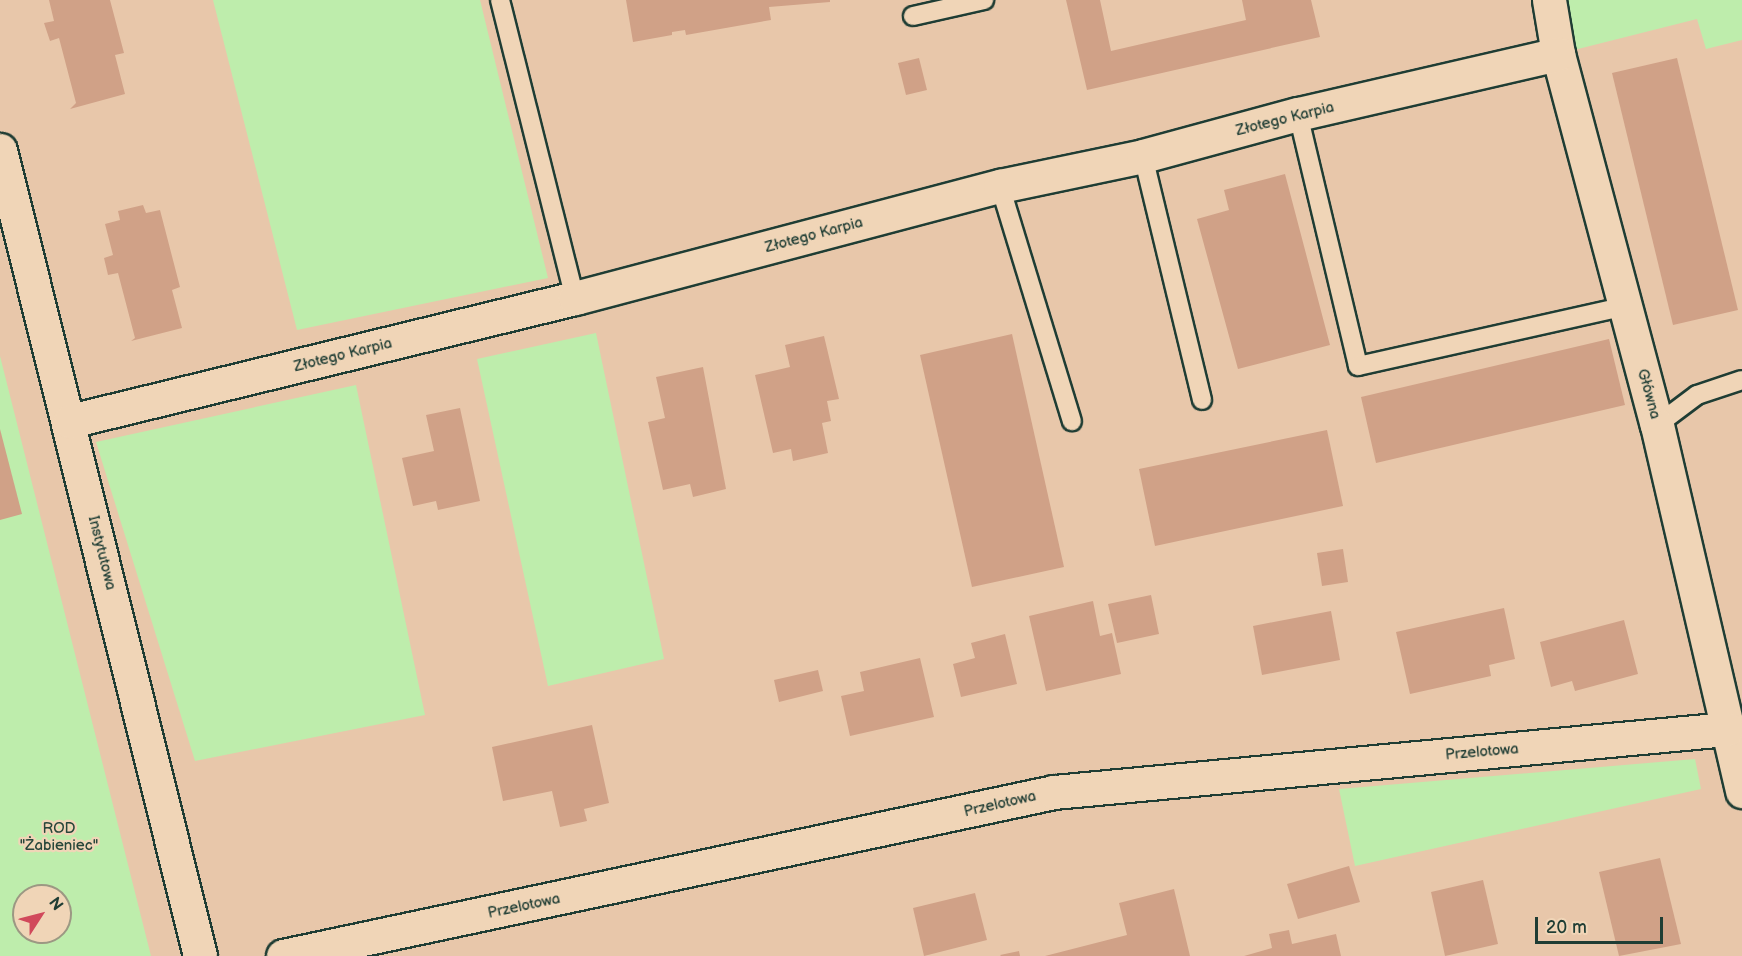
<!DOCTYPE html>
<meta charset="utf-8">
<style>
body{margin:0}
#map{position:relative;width:1742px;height:956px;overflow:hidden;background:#e8c7aa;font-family:"Balsamiq Sans",sans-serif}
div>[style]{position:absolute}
.green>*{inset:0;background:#beedac}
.building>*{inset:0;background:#d0a187}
.roads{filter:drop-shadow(2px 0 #1f3d34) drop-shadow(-2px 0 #1f3d34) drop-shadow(0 2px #1f3d34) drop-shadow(0 -2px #1f3d34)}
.lane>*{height:18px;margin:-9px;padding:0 9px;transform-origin:9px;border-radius:9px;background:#f0d5b7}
.street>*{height:33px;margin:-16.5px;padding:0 16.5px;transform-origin:16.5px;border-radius:16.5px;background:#f0d5b7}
span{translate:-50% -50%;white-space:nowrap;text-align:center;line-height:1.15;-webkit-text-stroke:4.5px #f0d5b7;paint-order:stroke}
.street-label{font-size:15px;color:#1f3d34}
.park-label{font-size:15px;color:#27463a}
.north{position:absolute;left:12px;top:884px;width:60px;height:60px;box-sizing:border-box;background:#f0d5b7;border:2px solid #9c9883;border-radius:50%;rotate:54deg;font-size:16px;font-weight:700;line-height:24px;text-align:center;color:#1f3d34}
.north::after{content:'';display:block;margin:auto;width:21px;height:27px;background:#d1495b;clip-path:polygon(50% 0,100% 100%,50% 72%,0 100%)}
.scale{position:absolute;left:1535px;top:917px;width:128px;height:27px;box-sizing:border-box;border:3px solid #1f3d34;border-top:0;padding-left:8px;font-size:18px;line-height:21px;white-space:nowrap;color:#1f3d34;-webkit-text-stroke:4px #f0d5b7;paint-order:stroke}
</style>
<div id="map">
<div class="green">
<i style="clip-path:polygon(213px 0,480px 0,548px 278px,297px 330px)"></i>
<i style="clip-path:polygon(1567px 0,1742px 0,1742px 40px,1706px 49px,1697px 19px,1574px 50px)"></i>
<i style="clip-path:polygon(596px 333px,664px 659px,548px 686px,477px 359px)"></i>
<i style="clip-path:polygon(evenodd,0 356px,151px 956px,0 956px,0 356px,24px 896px,60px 896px,60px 932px,24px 932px,24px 896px)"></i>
<i style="clip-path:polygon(356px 385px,425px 715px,195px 761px,96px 442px)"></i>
<i style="clip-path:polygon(1695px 759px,1701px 789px,1355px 866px,1339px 789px)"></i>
</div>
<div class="building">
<i style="clip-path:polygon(49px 0,110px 0,124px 53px,115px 55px,125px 94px,70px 109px,76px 103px,59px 38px,50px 41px,44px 23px,54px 21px)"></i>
<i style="clip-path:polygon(626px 0,830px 0,830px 2px,769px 7px,771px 20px,686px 35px,685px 30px,672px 32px,672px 35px,633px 42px)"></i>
<i style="clip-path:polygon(1066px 0,1100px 0,1111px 51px,1246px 20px,1242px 0,1311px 0,1320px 37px,1087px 90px)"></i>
<i style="clip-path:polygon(919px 58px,927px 90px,906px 95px,898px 63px)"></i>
<i style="clip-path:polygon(1677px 58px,1738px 310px,1673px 325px,1612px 73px)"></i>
<i style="clip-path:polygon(1285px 174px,1330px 345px,1238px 369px,1197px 219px,1229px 210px,1224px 190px)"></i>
<i style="clip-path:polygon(143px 205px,146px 213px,160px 210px,180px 287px,172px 290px,182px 328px,131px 341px,135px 338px,118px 273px,108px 275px,104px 258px,113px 255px,105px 224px,120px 220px,118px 211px)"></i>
<i style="clip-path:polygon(1012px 334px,1064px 567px,972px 587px,920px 355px)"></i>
<i style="clip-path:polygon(824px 336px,839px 399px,827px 401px,831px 421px,822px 423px,828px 453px,793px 461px,791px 449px,773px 453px,755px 375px,790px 367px,785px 345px)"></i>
<i style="clip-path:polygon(1609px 339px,1625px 405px,1376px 463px,1361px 397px)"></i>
<i style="clip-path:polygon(703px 367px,726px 489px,693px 497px,690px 484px,663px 490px,648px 422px,665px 418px,656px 377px)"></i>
<i style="clip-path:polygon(460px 408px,480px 501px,438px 510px,436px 501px,413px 506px,402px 458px,434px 451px,426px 415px)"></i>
<i style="clip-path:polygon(0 429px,22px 514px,0 520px)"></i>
<i style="clip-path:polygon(1327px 430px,1343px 506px,1155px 546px,1139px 469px)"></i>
<i style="clip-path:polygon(1343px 549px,1348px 582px,1322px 586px,1317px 553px)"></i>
<i style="clip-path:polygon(1151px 595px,1159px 634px,1117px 643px,1108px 604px)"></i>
<i style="clip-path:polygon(1093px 601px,1100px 636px,1112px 633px,1121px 674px,1046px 691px,1029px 616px)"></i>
<i style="clip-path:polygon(1504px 608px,1515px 659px,1489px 665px,1491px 676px,1410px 694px,1396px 632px)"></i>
<i style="clip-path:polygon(1331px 611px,1340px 660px,1262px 675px,1253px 626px)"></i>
<i style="clip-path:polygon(1624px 620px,1638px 674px,1575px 691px,1572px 681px,1551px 687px,1540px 642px)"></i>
<i style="clip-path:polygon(1005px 634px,1017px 684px,961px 697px,953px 664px,975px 658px,971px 643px)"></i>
<i style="clip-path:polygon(920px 658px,934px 717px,850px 736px,841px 696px,864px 691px,860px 672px)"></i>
<i style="clip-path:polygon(818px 670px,823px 691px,779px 702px,774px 680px)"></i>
<i style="clip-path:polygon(592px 725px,609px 803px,584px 809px,587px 821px,560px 827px,552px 791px,503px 801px,492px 747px)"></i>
<i style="clip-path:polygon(1660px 858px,1681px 944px,1619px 956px,1599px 872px)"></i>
<i style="clip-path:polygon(1349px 866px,1360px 902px,1298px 919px,1287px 884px)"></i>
<i style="clip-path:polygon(1483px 880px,1498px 944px,1445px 956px,1431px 892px)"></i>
<i style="clip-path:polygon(1174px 889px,1190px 956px,1045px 956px,1127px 935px,1119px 903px)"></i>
<i style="clip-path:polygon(975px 893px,987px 940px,924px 956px,913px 908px)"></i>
<i style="clip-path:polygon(1289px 930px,1292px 944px,1336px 934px,1341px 956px,1244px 956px,1272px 948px,1269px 934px)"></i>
<i style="clip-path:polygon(1019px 951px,1020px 956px,1001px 956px,1000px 955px)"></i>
</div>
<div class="roads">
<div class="lane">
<i style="left:500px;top:0;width:307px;rotate:75.9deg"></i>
<i style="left:913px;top:16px;width:73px;rotate:-12.7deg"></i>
<i style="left:1298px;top:114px;width:259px;rotate:76.6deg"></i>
<i style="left:1358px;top:366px;width:275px;rotate:-12.6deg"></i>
<i style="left:1143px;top:156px;width:251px;rotate:76.4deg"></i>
<i style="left:1000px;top:186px;width:246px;rotate:73deg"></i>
<i style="left:1657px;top:425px;width:50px;rotate:-36.9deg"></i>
<i style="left:1697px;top:395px;width:47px;rotate:-18.4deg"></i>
</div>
<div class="street">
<i style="left:1549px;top:0;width:55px;rotate:80.5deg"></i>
<i style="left:1558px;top:54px;width:384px;rotate:75.1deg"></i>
<i style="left:1657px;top:425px;width:376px;rotate:76.9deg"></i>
<i style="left:0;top:150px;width:830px;rotate:76.06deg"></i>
<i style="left:70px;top:421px;width:520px;rotate:-13.69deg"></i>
<i style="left:575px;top:298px;width:440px;rotate:-14.8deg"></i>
<i style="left:1000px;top:186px;width:146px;rotate:-11.8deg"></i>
<i style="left:1143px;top:156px;width:161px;rotate:-15.2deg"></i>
<i style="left:1298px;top:114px;width:267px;rotate:-13deg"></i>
<i style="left:283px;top:956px;width:788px;rotate:-12.01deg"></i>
<i style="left:1054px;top:792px;width:676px;rotate:-5.35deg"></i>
</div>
</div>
<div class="street-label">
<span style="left:1285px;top:119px;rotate:-14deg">Złotego Karpia</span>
<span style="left:814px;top:235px;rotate:-15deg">Złotego Karpia</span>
<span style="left:343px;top:355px;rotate:-14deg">Złotego Karpia</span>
<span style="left:1649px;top:394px;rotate:75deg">Główna</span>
<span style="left:102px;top:553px;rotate:76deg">Instytutowa</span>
<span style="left:1482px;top:752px;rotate:-5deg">Przelotowa</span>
<span style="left:1000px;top:804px;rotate:-13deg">Przelotowa</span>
<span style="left:524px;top:906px;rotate:-12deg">Przelotowa</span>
</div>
<div class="park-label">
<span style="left:59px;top:837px">ROD<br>"Żabieniec"</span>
</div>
<div class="north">N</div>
<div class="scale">20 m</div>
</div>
